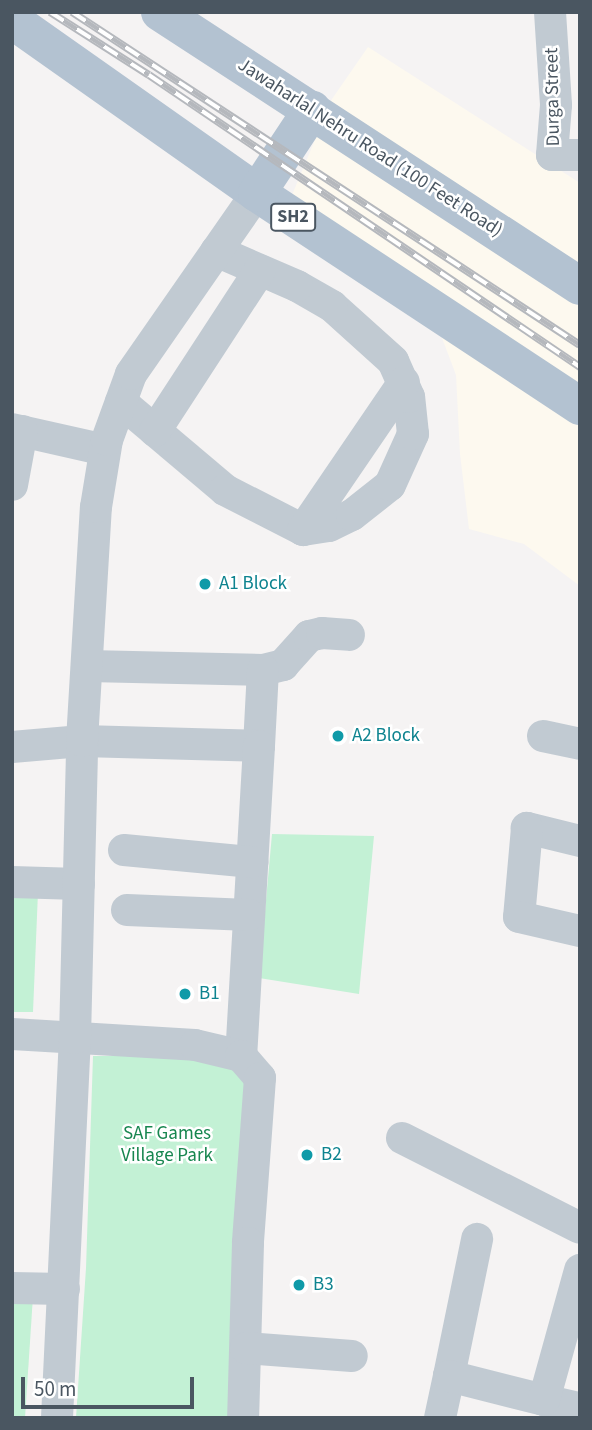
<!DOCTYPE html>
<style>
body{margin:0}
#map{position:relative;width:592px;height:1430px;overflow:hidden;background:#f5f3f3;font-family:"Source Sans 3",sans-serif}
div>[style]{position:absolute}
.commercial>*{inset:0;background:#fdf9ef}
.green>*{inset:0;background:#c3f1d5}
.minor>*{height:32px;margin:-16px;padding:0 16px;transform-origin:16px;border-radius:16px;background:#c1cad2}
.major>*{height:38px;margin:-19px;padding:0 19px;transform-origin:19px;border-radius:19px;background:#b3c2d1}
.rail>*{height:8px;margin-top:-4px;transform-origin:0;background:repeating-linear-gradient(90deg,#fff 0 16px,#b5b8bd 0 32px);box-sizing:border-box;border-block:2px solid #b5b8bd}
.dots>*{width:19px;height:19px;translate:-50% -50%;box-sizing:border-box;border:4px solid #fff;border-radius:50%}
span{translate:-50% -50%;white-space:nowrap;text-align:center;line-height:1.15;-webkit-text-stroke:5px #fff;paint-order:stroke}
.shield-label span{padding:2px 5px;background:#fff;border:2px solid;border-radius:5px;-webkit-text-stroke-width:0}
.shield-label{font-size:18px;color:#4a5661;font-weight:700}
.street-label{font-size:19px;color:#4a5661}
.culture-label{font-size:19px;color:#0d838f}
.left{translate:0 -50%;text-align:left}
.park-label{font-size:19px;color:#17864f}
.frame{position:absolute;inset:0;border:14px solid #4a5661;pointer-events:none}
.scale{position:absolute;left:21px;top:1377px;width:173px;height:32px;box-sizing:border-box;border:4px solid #4a5661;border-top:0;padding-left:9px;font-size:21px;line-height:24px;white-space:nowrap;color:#4a5661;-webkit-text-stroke:5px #fff;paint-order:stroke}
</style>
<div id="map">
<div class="commercial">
<i style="clip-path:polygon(368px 47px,580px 183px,580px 586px,524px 544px,469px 529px,460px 454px,456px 375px,439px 330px,282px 219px,332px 99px)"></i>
</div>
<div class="green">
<i style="clip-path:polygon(272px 834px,374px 836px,359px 994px,259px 978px)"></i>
<i style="clip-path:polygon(12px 891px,38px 892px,33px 1012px,12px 1012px)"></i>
<i style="clip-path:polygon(93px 1056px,178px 1056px,251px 1064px,231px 1418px,76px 1418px,86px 1268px)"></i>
<i style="clip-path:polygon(12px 1295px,33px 1296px,25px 1418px,12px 1418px)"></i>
</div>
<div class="minor">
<i style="left:550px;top:12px;width:93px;rotate:86.3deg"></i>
<i style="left:556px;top:105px;width:50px;rotate:94.6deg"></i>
<i style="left:552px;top:155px;width:28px"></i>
<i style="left:121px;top:402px;width:136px;rotate:40.2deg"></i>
<i style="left:225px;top:490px;width:88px;rotate:27.1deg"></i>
<i style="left:303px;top:530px;width:26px;rotate:-9deg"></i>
<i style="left:329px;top:526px;width:25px;rotate:-26deg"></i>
<i style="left:352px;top:515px;width:48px;rotate:-38.3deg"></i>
<i style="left:390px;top:485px;width:56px;rotate:-65.7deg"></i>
<i style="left:413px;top:434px;width:37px;rotate:-96deg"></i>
<i style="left:409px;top:397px;width:39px;rotate:-114deg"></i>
<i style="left:393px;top:361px;width:82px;rotate:-138deg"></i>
<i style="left:332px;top:306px;width:40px;rotate:-150.3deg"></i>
<i style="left:297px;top:286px;width:88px;rotate:-156.6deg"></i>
<i style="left:12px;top:429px;width:95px;rotate:12.7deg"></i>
<i style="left:155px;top:431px;width:192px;rotate:-56.9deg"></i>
<i style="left:12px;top:485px;width:55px;rotate:-79.5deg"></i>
<i style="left:303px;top:530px;width:179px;rotate:-55.7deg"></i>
<i style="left:88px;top:666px;width:175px;rotate:1.3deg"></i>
<i style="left:263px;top:670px;width:21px;rotate:-14deg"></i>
<i style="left:283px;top:665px;width:39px;rotate:-48deg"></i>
<i style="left:309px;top:636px;width:13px;rotate:-13deg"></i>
<i style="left:322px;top:633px;width:27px;rotate:4deg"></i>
<i style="left:543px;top:736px;width:38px;rotate:12deg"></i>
<i style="left:259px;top:746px;width:76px;rotate:-87deg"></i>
<i style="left:12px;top:747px;width:70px;rotate:-4.9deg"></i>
<i style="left:82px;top:741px;width:177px;rotate:1.6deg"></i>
<i style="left:259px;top:746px;width:311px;rotate:93.3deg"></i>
<i style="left:580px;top:841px;width:55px;rotate:-166.2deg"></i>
<i style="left:527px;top:828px;width:89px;rotate:95.1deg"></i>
<i style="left:519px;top:917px;width:63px;rotate:12.9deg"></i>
<i style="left:124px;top:850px;width:129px;rotate:5.4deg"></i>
<i style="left:12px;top:882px;width:67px;rotate:1.7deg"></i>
<i style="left:127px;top:910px;width:122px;rotate:2.3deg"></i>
<i style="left:12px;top:1034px;width:183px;rotate:3.4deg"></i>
<i style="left:195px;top:1045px;width:47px;rotate:13.4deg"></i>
<i style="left:241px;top:1056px;width:29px;rotate:49deg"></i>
<i style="left:260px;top:1078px;width:165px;rotate:94.2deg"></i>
<i style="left:248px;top:1243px;width:175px;rotate:91.6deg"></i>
<i style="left:402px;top:1138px;width:199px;rotate:26.8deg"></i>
<i style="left:12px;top:1288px;width:52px;rotate:1.1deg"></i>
<i style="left:246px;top:1348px;width:106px;rotate:4.3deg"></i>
<i style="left:449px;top:1376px;width:140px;rotate:-78.4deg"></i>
<i style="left:544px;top:1400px;width:37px;rotate:13deg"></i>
<i style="left:57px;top:1418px;width:380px;rotate:-87.3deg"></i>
<i style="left:75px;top:1038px;width:297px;rotate:-88.6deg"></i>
<i style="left:82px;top:741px;width:234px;rotate:-86.6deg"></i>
<i style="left:96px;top:507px;width:68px;rotate:-80.7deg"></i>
<i style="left:107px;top:440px;width:70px;rotate:-70deg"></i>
<i style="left:131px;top:374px;width:221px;rotate:-55.2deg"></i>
<i style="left:440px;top:1418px;width:43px;rotate:-77.9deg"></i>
<i style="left:449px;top:1376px;width:98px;rotate:14.2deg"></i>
<i style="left:544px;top:1400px;width:135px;rotate:-74.5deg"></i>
</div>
<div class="major">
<i style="left:160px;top:12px;width:501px;rotate:33.12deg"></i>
<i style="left:12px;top:20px;width:300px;rotate:35.2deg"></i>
<i style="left:257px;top:193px;width:387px;rotate:33.4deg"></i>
<i style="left:257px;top:193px;width:100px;rotate:-56.5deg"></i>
</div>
<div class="rail">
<i style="left:50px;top:12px;width:117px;rotate:32.5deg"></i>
<i style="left:149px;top:75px;width:521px;rotate:34.12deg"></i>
<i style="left:72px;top:12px;width:607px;rotate:33.25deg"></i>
</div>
<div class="dots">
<i style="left:205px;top:584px;background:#0f9aa8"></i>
<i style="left:338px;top:736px;background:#0f9aa8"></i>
<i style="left:185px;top:994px;background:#0f9aa8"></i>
<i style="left:307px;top:1155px;background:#0f9aa8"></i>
<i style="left:299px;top:1285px;background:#0f9aa8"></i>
</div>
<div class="shield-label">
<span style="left:293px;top:217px">SH2</span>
</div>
<div class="street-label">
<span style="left:553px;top:97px;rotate:-91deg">Durga Street</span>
<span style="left:370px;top:148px;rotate:33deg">Jawaharlal Nehru Road (100 Feet Road)</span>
</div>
<div class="culture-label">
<span class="left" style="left:219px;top:584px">A1 Block</span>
<span class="left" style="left:352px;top:736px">A2 Block</span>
<span class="left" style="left:199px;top:994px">B1</span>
<span class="left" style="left:321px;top:1155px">B2</span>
<span class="left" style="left:313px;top:1285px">B3</span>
</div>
<div class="park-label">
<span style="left:167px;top:1145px">SAF Games<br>Village Park</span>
</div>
<div class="frame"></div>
<div class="scale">50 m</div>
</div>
